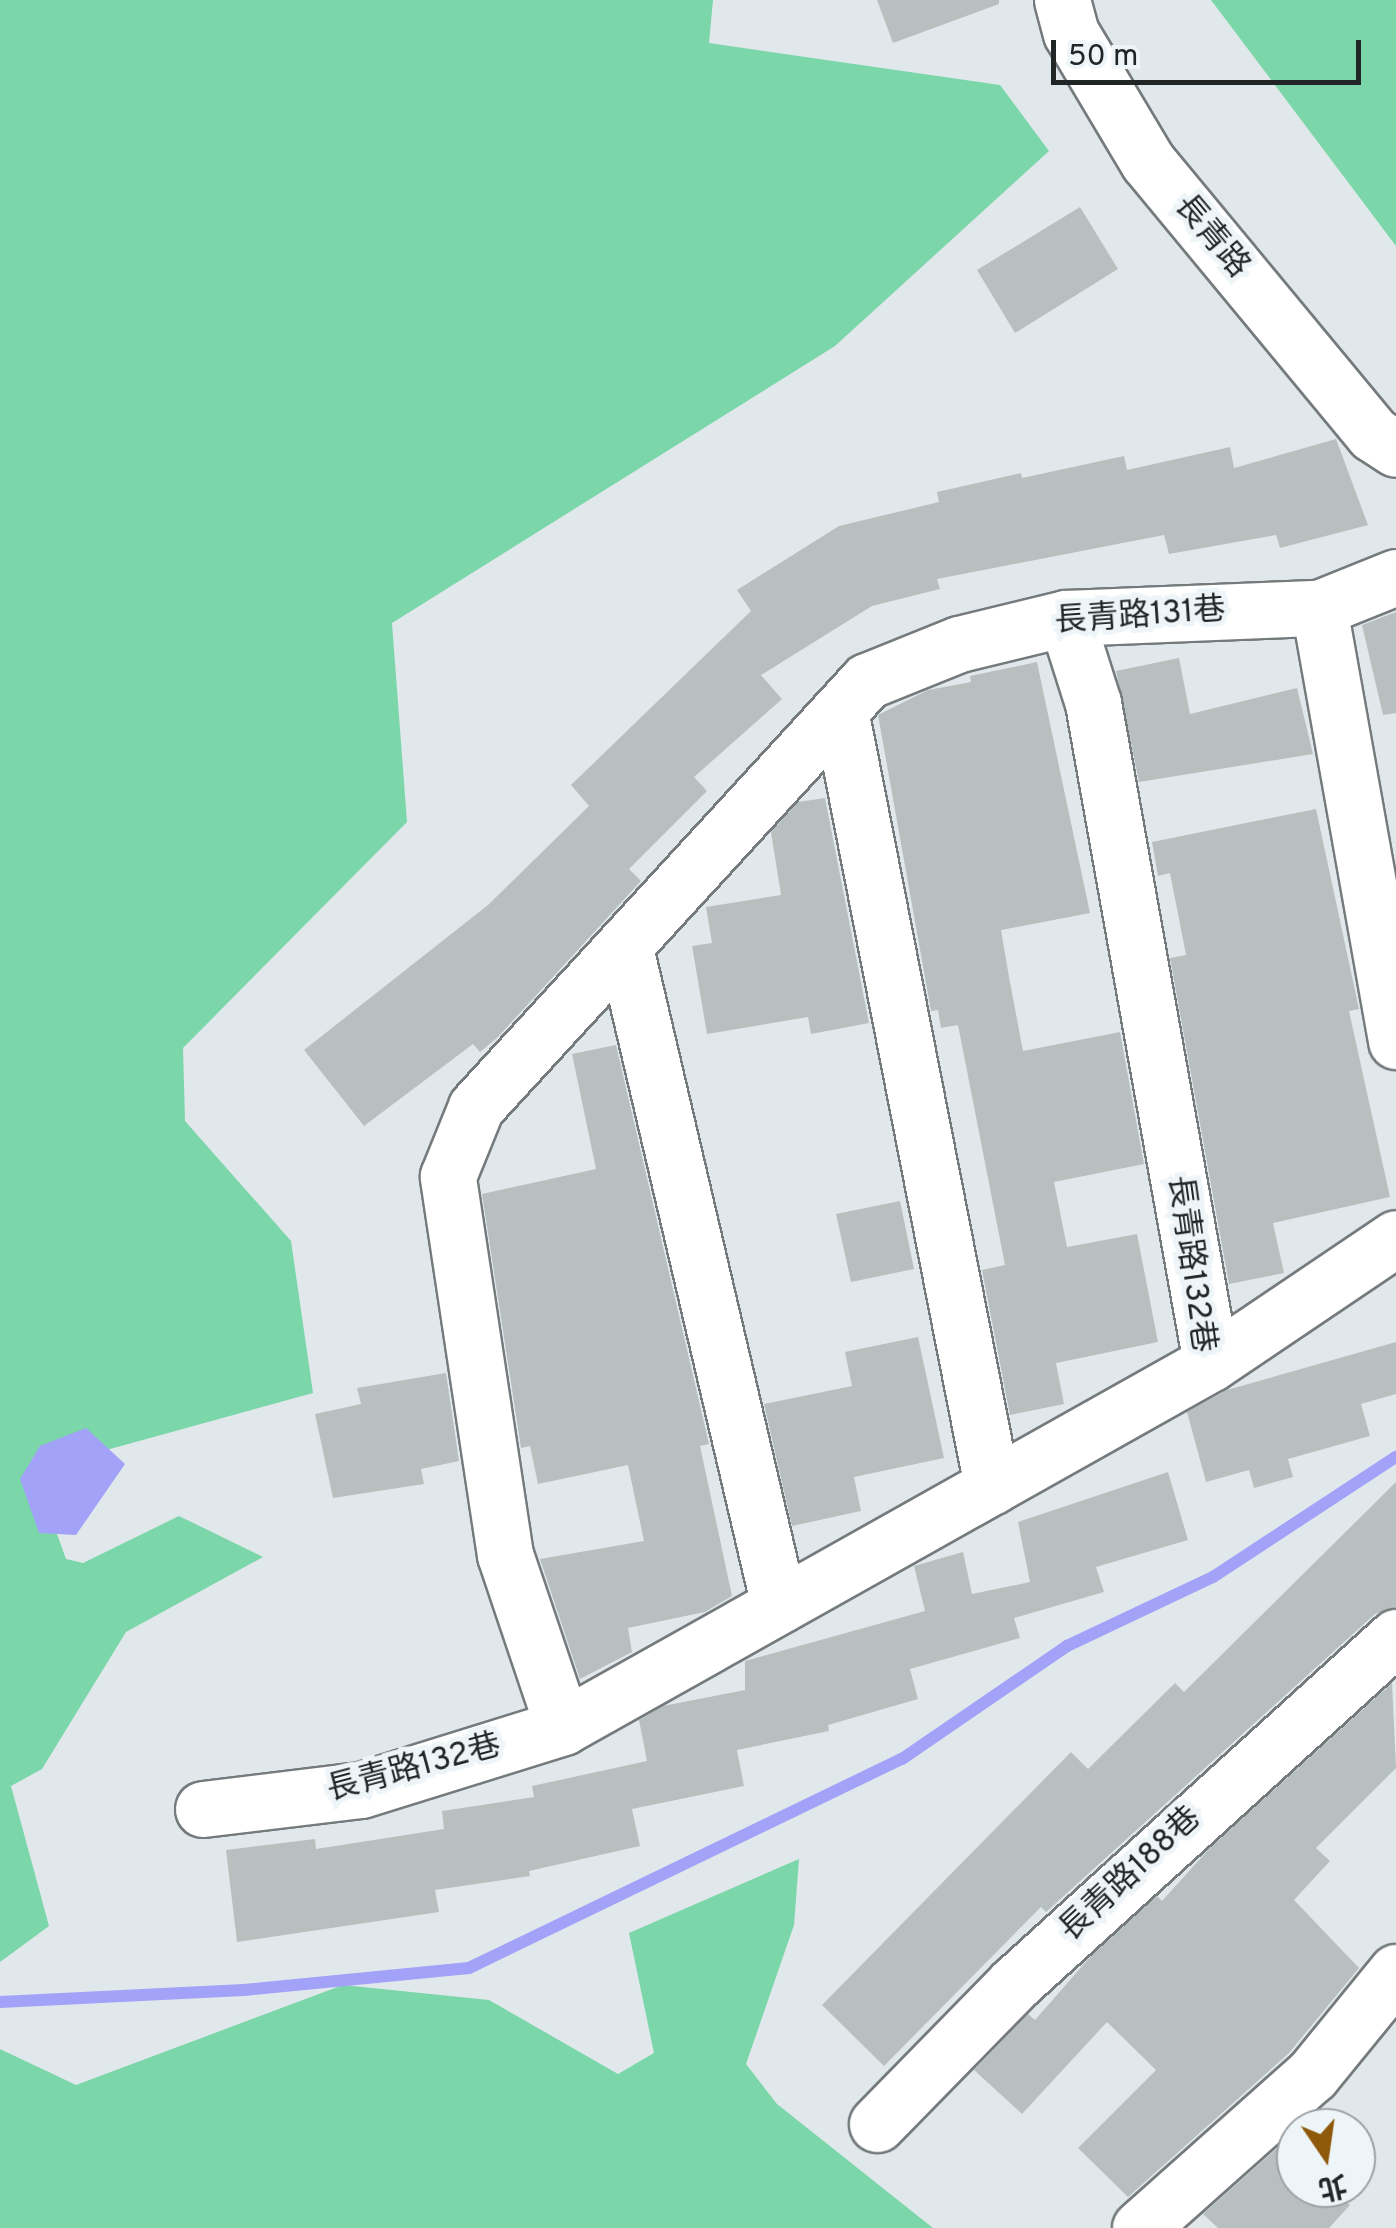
<!DOCTYPE html>
<meta charset="utf-8">
<style>
body{margin:0}
#map{position:relative;width:1396px;height:2228px;overflow:hidden;background:#e1e8eb;font-family:Overpass,"Noto Sans TC",sans-serif}
div>[style]{position:absolute}
.green>*{inset:0;background:#7bd6a9}
.water>*{inset:0;background:#a3a2f9}
.stream>*{height:12px;margin:-6px;padding:0 6px;transform-origin:6px;border-radius:6px;background:#a3a2f9}
.building>*{inset:0;background:#b8c0bf}
.roads{filter:drop-shadow(2px 0 #757b7d) drop-shadow(-2px 0 #757b7d) drop-shadow(0 2px #757b7d) drop-shadow(0 -2px #757b7d)}
.minor>*{height:55px;margin:-27.5px;padding:0 27.5px;transform-origin:27.5px;border-radius:27.5px;background:#fff}
span{translate:-50% -50%;white-space:nowrap;text-align:center;line-height:1.15;-webkit-text-stroke:10px #eef5f8;paint-order:stroke}
.street-label{font-size:32px;color:#222526}
.north{position:absolute;left:1276px;top:2108px;width:100px;height:100px;box-sizing:border-box;background:#eef5f8;border:2px solid #9ca2a4;border-radius:50%;rotate:167deg;font-size:28px;font-weight:700;line-height:40px;text-align:center;color:#222526}
.north::after{content:'';display:block;margin:auto;width:35px;height:45px;background:#8e590a;clip-path:polygon(50% 0,100% 100%,50% 72%,0 100%)}
.scale{position:absolute;left:1051px;top:40px;width:310px;height:45px;box-sizing:border-box;border:5px solid #222526;border-top:0;padding-left:12px;font-size:30px;line-height:35px;white-space:nowrap;color:#222526;-webkit-text-stroke:8px #eef5f8;paint-order:stroke}
</style>
<div id="map">
<div class="green">
<i style="clip-path:polygon(0 0,713px 0,709px 43px,1000px 85px,1049px 151px,835px 346px,392px 623px,407px 822px,183px 1048px,185px 1121px,291px 1241px,313px 1393px,34px 1470px,66px 1559px,83px 1563px,179px 1516px,263px 1557px,126px 1632px,42px 1769px,11px 1786px,49px 1926px,0 1962px)"></i>
<i style="clip-path:polygon(1211px 0,1396px 0,1396px 246px)"></i>
<i style="clip-path:polygon(799px 1859px,794px 1925px,746px 2064px,777px 2104px,933px 2228px,0 2228px,0 2049px,76px 2085px,343px 1985px,489px 2000px,618px 2074px,654px 2053px,629px 1933px)"></i>
</div>
<div class="water">
<i style="clip-path:polygon(86px 1428px,125px 1464px,76px 1535px,39px 1533px,20px 1479px,40px 1446px)"></i>
</div>
<div class="stream">
<i style="left:0;top:2002px;width:244px;rotate:-2.8deg"></i>
<i style="left:244px;top:1990px;width:226px;rotate:-5.6deg"></i>
<i style="left:469px;top:1968px;width:481px;rotate:-25.8deg"></i>
<i style="left:902px;top:1759px;width:200px;rotate:-34.4deg"></i>
<i style="left:1067px;top:1646px;width:161px;rotate:-25.3deg"></i>
<i style="left:1213px;top:1577px;width:219px;rotate:-33.3deg"></i>
</div>
<div class="building">
<i style="clip-path:polygon(877px 0,999px 0,999px 4px,893px 43px)"></i>
<i style="clip-path:polygon(1080px 207px,1118px 269px,1015px 333px,977px 270px)"></i>
<i style="clip-path:polygon(1336px 439px,1368px 525px,1280px 548px,1276px 535px,1169px 554px,1164px 535px,937px 579px,940px 589px,872px 606px,761px 675px,782px 699px,694px 777px,707px 791px,629px 869px,641px 881px,497px 1038px,480px 1052px,473px 1044px,364px 1126px,304px 1050px,488px 905px,589px 806px,571px 785px,751px 611px,737px 590px,839px 526px,939px 502px,937px 492px,1021px 473px,1022px 478px,1124px 456px,1127px 470px,1230px 447px,1234px 468px)"></i>
<i style="clip-path:polygon(1396px 612px,1396px 713px,1383px 715px,1362px 625px)"></i>
<i style="clip-path:polygon(1179px 658px,1190px 714px,1297px 688px,1313px 754px,1139px 782px,1116px 671px)"></i>
<i style="clip-path:polygon(1037px 662px,1090px 913px,1001px 930px,1009px 977px,1023px 1051px,1120px 1032px,1144px 1164px,1054px 1182px,1067px 1247px,1137px 1234px,1158px 1342px,1056px 1363px,1064px 1404px,1010px 1415px,982px 1270px,1005px 1265px,958px 1025px,941px 1028px,938px 1010px,931px 1011px,878px 715px,928px 690px,971px 682px,970px 676px)"></i>
<i style="clip-path:polygon(825px 798px,869px 1023px,811px 1034px,808px 1017px,707px 1034px,692px 946px,712px 943px,706px 907px,781px 895px,771px 832px,798px 802px)"></i>
<i style="clip-path:polygon(1316px 809px,1359px 1009px,1349px 1011px,1390px 1197px,1273px 1223px,1284px 1273px,1229px 1284px,1170px 958px,1186px 955px,1170px 873px,1158px 876px,1152px 842px)"></i>
<i style="clip-path:polygon(616px 1045px,709px 1444px,700px 1446px,732px 1596px,705px 1612px,628px 1628px,632px 1652px,580px 1679px,540px 1559px,644px 1541px,628px 1465px,538px 1484px,530px 1446px,521px 1448px,482px 1194px,596px 1169px,572px 1054px)"></i>
<i style="clip-path:polygon(900px 1201px,914px 1269px,851px 1282px,836px 1214px)"></i>
<i style="clip-path:polygon(918px 1337px,944px 1458px,854px 1477px,861px 1511px,792px 1526px,764px 1404px,852px 1386px,845px 1352px)"></i>
<i style="clip-path:polygon(1396px 1342px,1396px 1394px,1361px 1404px,1370px 1436px,1288px 1459px,1293px 1477px,1254px 1488px,1249px 1470px,1206px 1482px,1187px 1412px,1227px 1390px)"></i>
<i style="clip-path:polygon(446px 1373px,459px 1461px,421px 1469px,424px 1484px,333px 1498px,315px 1414px,361px 1404px,357px 1388px)"></i>
<i style="clip-path:polygon(1168px 1472px,1188px 1540px,1096px 1567px,1104px 1592px,1014px 1618px,1020px 1638px,910px 1669px,918px 1699px,828px 1725px,829px 1731px,737px 1750px,744px 1786px,632px 1809px,640px 1846px,529px 1871px,530px 1876px,435px 1890px,439px 1912px,237px 1942px,226px 1850px,315px 1839px,316px 1849px,444px 1829px,442px 1811px,534px 1797px,532px 1786px,647px 1761px,639px 1720px,663px 1706px,745px 1690px,745px 1661px,925px 1611px,914px 1566px,963px 1552px,972px 1594px,1030px 1582px,1018px 1522px)"></i>
<i style="clip-path:polygon(1396px 1482px,1396px 1607px,1375px 1614px,1046px 1912px,1041px 1907px,884px 2066px,822px 2005px,1071px 1752px,1088px 1769px,1175px 1683px,1184px 1692px)"></i>
<i style="clip-path:polygon(1392px 1683px,1396px 1768px,1316px 1848px,1330px 1861px,1294px 1900px,1359px 1968px,1289px 2053px,1128px 2197px,1078px 2148px,1156px 2070px,1107px 2022px,1022px 2114px,974px 2070px,1028px 2014px,1035px 2020px,1091px 1956px,1157px 1896px,1162px 1901px,1209px 1849px)"></i>
<i style="clip-path:polygon(1283px 2143px,1296px 2155px,1296px 2188px,1332px 2188px,1350px 2205px,1329px 2228px,1218px 2228px,1203px 2214px)"></i>
</div>
<div class="roads">
<div class="minor">
<i style="left:1062px;top:0;width:34px;rotate:75deg"></i>
<i style="left:1071px;top:33px;width:150px;rotate:59.2deg"></i>
<i style="left:1148px;top:162px;width:353px;rotate:50.4deg"></i>
<i style="left:1373px;top:434px;width:27px;rotate:33deg"></i>
<i style="left:1319px;top:608px;width:440px;rotate:79.9deg"></i>
<i style="left:1066px;top:618px;width:89px;rotate:72.4deg"></i>
<i style="left:1093px;top:703px;width:670px;rotate:79.86deg"></i>
<i style="left:1211px;top:1363px;width:743px;rotate:150.68deg"></i>
<i style="left:563px;top:1727px;width:182px;rotate:-108.6deg"></i>
<i style="left:505px;top:1555px;width:383px;rotate:-98.6deg"></i>
<i style="left:448px;top:1176px;width:74px;rotate:-67.9deg"></i>
<i style="left:476px;top:1107px;width:578px;rotate:-47.45deg"></i>
<i style="left:867px;top:681px;width:99px;rotate:-21.9deg"></i>
<i style="left:959px;top:644px;width:110px;rotate:-13.7deg"></i>
<i style="left:1066px;top:618px;width:253px;rotate:-2.3deg"></i>
<i style="left:1319px;top:608px;width:83px;rotate:-21.9deg"></i>
<i style="left:841px;top:715px;width:786px;rotate:78.92deg"></i>
<i style="left:625px;top:948px;width:675px;rotate:76.81deg"></i>
<i style="left:1211px;top:1363px;width:223px;rotate:-34deg"></i>
<i style="left:203px;top:1809px;width:159px;rotate:-6.9deg"></i>
<i style="left:361px;top:1790px;width:212px;rotate:-17.3deg"></i>
<i style="left:877px;top:2124px;width:196px;rotate:-45.6deg"></i>
<i style="left:1014px;top:1984px;width:516px;rotate:-42.25deg"></i>
<i style="left:1140px;top:2228px;width:230px;rotate:-41.7deg"></i>
<i style="left:1312px;top:2075px;width:133px;rotate:-50.8deg"></i>
</div>
</div>
<div class="street-label">
<span style="left:1211px;top:237px;rotate:50deg">長青路</span>
<span style="left:1140px;top:617px;rotate:-4deg">長青路131巷</span>
<span style="left:1190px;top:1264px;rotate:82deg">長青路132巷</span>
<span style="left:414px;top:1769px;rotate:-15deg">長青路132巷</span>
<span style="left:1131px;top:1875px;rotate:-43deg">長青路188巷</span>
</div>
<div class="north">北</div>
<div class="scale">50 m</div>
</div>
